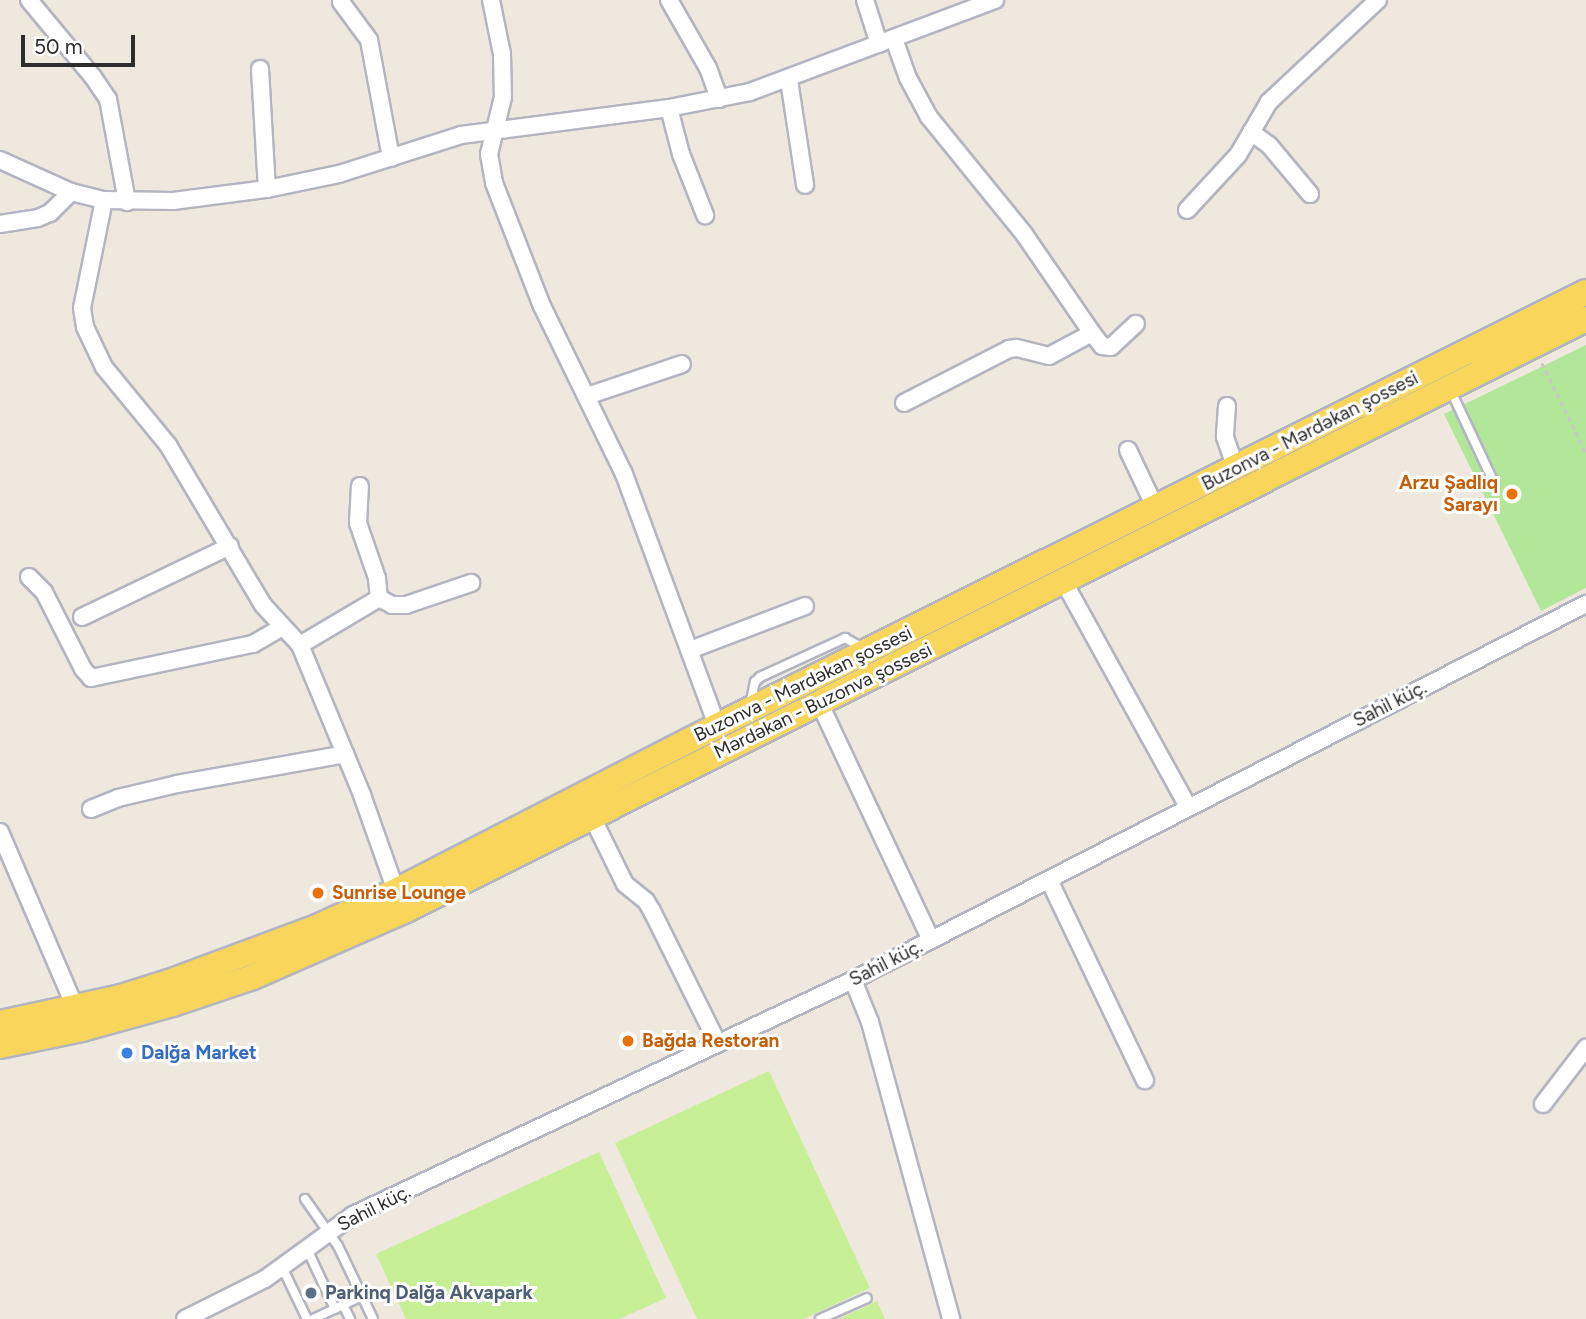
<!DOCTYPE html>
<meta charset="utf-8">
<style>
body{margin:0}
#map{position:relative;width:1586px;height:1319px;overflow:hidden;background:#efe8df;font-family:Figtree,sans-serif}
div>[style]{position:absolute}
.green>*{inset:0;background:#b2e799}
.pitch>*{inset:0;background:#c7ef95}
.path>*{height:2.5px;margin-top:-1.25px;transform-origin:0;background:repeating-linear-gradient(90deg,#c8c8c8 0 5px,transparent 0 8.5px)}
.roads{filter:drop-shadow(2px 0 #b3b5c1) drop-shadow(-2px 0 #b3b5c1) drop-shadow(0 2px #b3b5c1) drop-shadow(0 -2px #b3b5c1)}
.service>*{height:8px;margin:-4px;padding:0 4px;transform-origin:4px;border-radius:4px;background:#fff}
.minor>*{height:16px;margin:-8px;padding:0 8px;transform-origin:8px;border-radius:8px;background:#fff}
.primary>*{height:24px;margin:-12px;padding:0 12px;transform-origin:12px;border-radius:12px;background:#f8d65b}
.dots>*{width:19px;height:19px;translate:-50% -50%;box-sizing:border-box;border:4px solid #fff;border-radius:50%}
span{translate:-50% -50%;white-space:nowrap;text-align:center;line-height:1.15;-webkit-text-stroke:6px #fff;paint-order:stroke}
.street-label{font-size:19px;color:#2d2d2d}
.food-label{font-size:19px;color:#c56008;font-weight:700}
.right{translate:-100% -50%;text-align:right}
.left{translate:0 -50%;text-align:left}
.shop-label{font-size:19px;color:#366cbe;font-weight:700}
.service-label{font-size:19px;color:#4e5e75;font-weight:700}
.scale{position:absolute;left:21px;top:35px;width:114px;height:32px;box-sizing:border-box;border:4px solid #2d2d2d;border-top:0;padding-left:9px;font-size:21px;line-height:24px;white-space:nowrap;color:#2d2d2d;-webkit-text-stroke:5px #fff;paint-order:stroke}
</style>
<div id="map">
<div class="green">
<i style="clip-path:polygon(1586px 345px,1586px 588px,1541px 611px,1444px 414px)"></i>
</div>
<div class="pitch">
<i style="clip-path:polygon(769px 1071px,870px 1288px,803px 1319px,697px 1319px,615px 1143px)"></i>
<i style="clip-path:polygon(599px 1152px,666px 1298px,619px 1319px,406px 1319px,376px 1254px)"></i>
<i style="clip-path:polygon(877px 1301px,885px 1319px,839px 1319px)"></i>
</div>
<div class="path">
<i style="left:1542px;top:363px;width:100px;rotate:63.9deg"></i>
</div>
<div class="roads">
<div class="service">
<i style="left:1450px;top:389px;width:104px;rotate:64.9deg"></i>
<i style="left:750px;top:705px;width:24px;rotate:-78deg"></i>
<i style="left:755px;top:682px;width:7px;rotate:-45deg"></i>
<i style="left:760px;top:677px;width:94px;rotate:-24.6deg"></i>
<i style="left:845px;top:638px;width:21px;rotate:29deg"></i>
<i style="left:305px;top:1199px;width:57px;rotate:54.9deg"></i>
<i style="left:338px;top:1246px;width:81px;rotate:64.4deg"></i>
<i style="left:307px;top:1249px;width:66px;rotate:65deg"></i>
<i style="left:282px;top:1267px;width:58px;rotate:64.3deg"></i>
<i style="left:343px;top:1305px;width:16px;rotate:63deg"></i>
<i style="left:313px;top:1319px;width:54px;rotate:-25.1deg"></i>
<i style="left:820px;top:1319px;width:51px;rotate:-24.1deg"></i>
</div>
<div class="minor">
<i style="left:29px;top:0;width:100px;rotate:50.3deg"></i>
<i style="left:93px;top:77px;width:27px;rotate:56deg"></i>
<i style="left:108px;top:99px;width:105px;rotate:79.5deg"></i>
<i style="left:491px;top:0;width:55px;rotate:78.5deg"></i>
<i style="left:502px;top:54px;width:43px;rotate:88.7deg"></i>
<i style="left:503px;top:97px;width:59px;rotate:103.8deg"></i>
<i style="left:489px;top:154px;width:29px;rotate:80deg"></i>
<i style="left:494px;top:183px;width:132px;rotate:68.7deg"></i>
<i style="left:542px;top:306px;width:187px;rotate:64deg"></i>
<i style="left:624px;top:474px;width:269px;rotate:69.7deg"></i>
<i style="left:669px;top:0;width:78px;rotate:60.2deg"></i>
<i style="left:708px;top:68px;width:33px;rotate:70deg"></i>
<i style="left:865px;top:0;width:46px;rotate:72.3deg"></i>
<i style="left:341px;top:2px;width:47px;rotate:53.6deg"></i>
<i style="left:369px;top:40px;width:120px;rotate:79.4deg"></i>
<i style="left:894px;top:39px;width:41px;rotate:70.3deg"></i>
<i style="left:908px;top:78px;width:44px;rotate:61.7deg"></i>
<i style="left:929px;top:117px;width:151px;rotate:50.9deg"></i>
<i style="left:1024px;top:234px;width:120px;rotate:55.5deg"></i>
<i style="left:1092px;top:333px;width:49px;rotate:151.9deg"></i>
<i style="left:1049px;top:356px;width:34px;rotate:-166deg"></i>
<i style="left:1016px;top:348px;width:7px;rotate:172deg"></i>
<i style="left:1009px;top:349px;width:118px;rotate:152.8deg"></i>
<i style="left:260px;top:69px;width:120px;rotate:86.7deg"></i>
<i style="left:789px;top:80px;width:106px;rotate:81.3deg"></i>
<i style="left:669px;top:108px;width:48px;rotate:75.4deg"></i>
<i style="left:681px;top:154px;width:66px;rotate:68.5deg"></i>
<i style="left:1251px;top:132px;width:22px;rotate:36deg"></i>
<i style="left:1269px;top:145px;width:64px;rotate:50.1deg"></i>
<i style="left:0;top:160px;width:78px;rotate:24.3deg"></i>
<i style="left:71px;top:192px;width:34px;rotate:14deg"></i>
<i style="left:104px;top:200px;width:69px;rotate:0.8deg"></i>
<i style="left:173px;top:201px;width:95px;rotate:-7.3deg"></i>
<i style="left:267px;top:189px;width:74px;rotate:-11.8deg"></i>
<i style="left:339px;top:174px;width:128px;rotate:-17.7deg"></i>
<i style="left:461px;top:135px;width:210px;rotate:-7.4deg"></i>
<i style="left:669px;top:108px;width:83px;rotate:-11.2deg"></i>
<i style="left:750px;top:92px;width:262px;rotate:-20.6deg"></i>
<i style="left:104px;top:200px;width:110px;rotate:101.5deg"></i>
<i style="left:82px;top:308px;width:19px;rotate:81deg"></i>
<i style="left:85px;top:327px;width:44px;rotate:64.6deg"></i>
<i style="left:104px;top:367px;width:101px;rotate:50.6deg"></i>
<i style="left:168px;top:445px;width:186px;rotate:59.3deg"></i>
<i style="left:263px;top:605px;width:54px;rotate:47.2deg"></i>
<i style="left:300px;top:645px;width:162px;rotate:67.5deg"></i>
<i style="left:362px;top:795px;width:102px;rotate:70.5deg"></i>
<i style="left:1187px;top:210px;width:75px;rotate:-47.2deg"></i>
<i style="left:1238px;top:155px;width:61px;rotate:-59.7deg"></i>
<i style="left:1269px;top:102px;width:149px;rotate:-43.1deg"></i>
<i style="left:0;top:224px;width:38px;rotate:-9deg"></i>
<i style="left:38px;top:218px;width:13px;rotate:-23deg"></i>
<i style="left:50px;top:213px;width:30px;rotate:-45deg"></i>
<i style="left:1092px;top:333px;width:16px;rotate:52deg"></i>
<i style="left:1102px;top:346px;width:9px;rotate:6deg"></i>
<i style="left:1111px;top:347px;width:34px;rotate:-43deg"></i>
<i style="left:587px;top:396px;width:100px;rotate:-18.6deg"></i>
<i style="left:1227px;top:406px;width:31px;rotate:94deg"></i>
<i style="left:1225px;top:437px;width:34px;rotate:71deg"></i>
<i style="left:1128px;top:450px;width:65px;rotate:64.6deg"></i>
<i style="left:29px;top:577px;width:21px;rotate:45deg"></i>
<i style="left:44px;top:592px;width:86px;rotate:63.1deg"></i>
<i style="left:83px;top:669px;width:12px;rotate:48deg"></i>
<i style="left:91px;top:678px;width:166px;rotate:-11.9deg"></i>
<i style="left:253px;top:644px;width:34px;rotate:-30deg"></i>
<i style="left:1064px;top:582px;width:257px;rotate:61.1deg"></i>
<i style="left:379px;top:598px;width:15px;rotate:28deg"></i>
<i style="left:392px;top:605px;width:14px"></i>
<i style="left:406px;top:605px;width:69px;rotate:-18.7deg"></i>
<i style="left:82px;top:617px;width:164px;rotate:-25.6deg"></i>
<i style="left:300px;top:645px;width:92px;rotate:-30.7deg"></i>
<i style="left:379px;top:598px;width:20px;rotate:-96deg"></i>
<i style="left:377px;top:578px;width:58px;rotate:-109.1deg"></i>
<i style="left:358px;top:523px;width:37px;rotate:-87deg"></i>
<i style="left:690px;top:650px;width:123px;rotate:-20.9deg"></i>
<i style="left:819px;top:702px;width:263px;rotate:64.8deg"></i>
<i style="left:91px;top:809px;width:29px;rotate:-22deg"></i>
<i style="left:118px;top:798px;width:61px;rotate:-13.3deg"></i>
<i style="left:177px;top:784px;width:171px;rotate:-10.1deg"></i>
<i style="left:592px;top:817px;width:75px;rotate:63.8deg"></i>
<i style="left:625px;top:884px;width:27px;rotate:39deg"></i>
<i style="left:646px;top:901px;width:12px;rotate:59deg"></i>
<i style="left:652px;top:911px;width:148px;rotate:63.6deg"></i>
<i style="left:0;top:832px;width:190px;rotate:66.8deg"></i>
<i style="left:1049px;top:880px;width:222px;rotate:64.4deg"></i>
<i style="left:853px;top:980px;width:45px;rotate:68deg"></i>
<i style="left:870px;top:1022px;width:308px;rotate:74.7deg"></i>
<i style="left:1543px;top:1104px;width:71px;rotate:-52.5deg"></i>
<i style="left:185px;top:1319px;width:89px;rotate:-26.6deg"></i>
<i style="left:265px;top:1279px;width:109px;rotate:-36deg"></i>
<i style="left:353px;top:1215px;width:552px;rotate:-25.17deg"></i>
<i style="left:853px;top:980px;width:824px;rotate:-27.16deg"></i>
</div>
<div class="primary">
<i style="left:0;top:1023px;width:124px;rotate:-12.1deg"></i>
<i style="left:121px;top:997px;width:50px;rotate:-17.4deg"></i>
<i style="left:169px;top:982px;width:158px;rotate:-20.4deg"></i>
<i style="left:317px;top:927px;width:87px;rotate:-24.5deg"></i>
<i style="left:396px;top:891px;width:361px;rotate:-27.2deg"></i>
<i style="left:717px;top:726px;width:971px;rotate:-26.54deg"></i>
<i style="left:0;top:1046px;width:84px;rotate:-11.7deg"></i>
<i style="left:82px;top:1029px;width:94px;rotate:-15.4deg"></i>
<i style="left:173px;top:1004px;width:84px;rotate:-18.6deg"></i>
<i style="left:253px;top:977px;width:167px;rotate:-23.6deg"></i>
<i style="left:406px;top:910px;width:1320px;rotate:-26.6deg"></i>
</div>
</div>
<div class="dots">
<i style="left:1512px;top:494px;background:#e8710a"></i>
<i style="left:318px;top:893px;background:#e8710a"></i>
<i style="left:628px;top:1041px;background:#e8710a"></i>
<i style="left:127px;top:1053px;background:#3f7fe0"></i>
<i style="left:311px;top:1293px;background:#5c6f8a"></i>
</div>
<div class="street-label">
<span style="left:1310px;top:431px;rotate:-27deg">Buzonva - Mərdəkan şossesi</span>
<span style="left:803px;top:684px;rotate:-26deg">Buzonva - Mərdəkan şossesi</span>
<span style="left:823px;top:701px;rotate:-26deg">Mərdəkan - Buzonva şossesi</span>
<span style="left:1390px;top:704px;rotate:-27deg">Sahil küç.</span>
<span style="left:886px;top:963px;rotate:-27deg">Sahil küç.</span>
<span style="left:374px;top:1208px;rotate:-27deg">Sahil küç.</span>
</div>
<div class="food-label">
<span class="right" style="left:1498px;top:494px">Arzu Şadlıq<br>Sarayı</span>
<span class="left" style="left:332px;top:893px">Sunrise Lounge</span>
<span class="left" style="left:642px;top:1041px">Bağda Restoran</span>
</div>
<div class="shop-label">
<span class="left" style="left:141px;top:1053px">Dalğa Market</span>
</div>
<div class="service-label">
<span class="left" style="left:325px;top:1293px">Parkinq Dalğa Akvapark</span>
</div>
<div class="scale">50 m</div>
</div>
